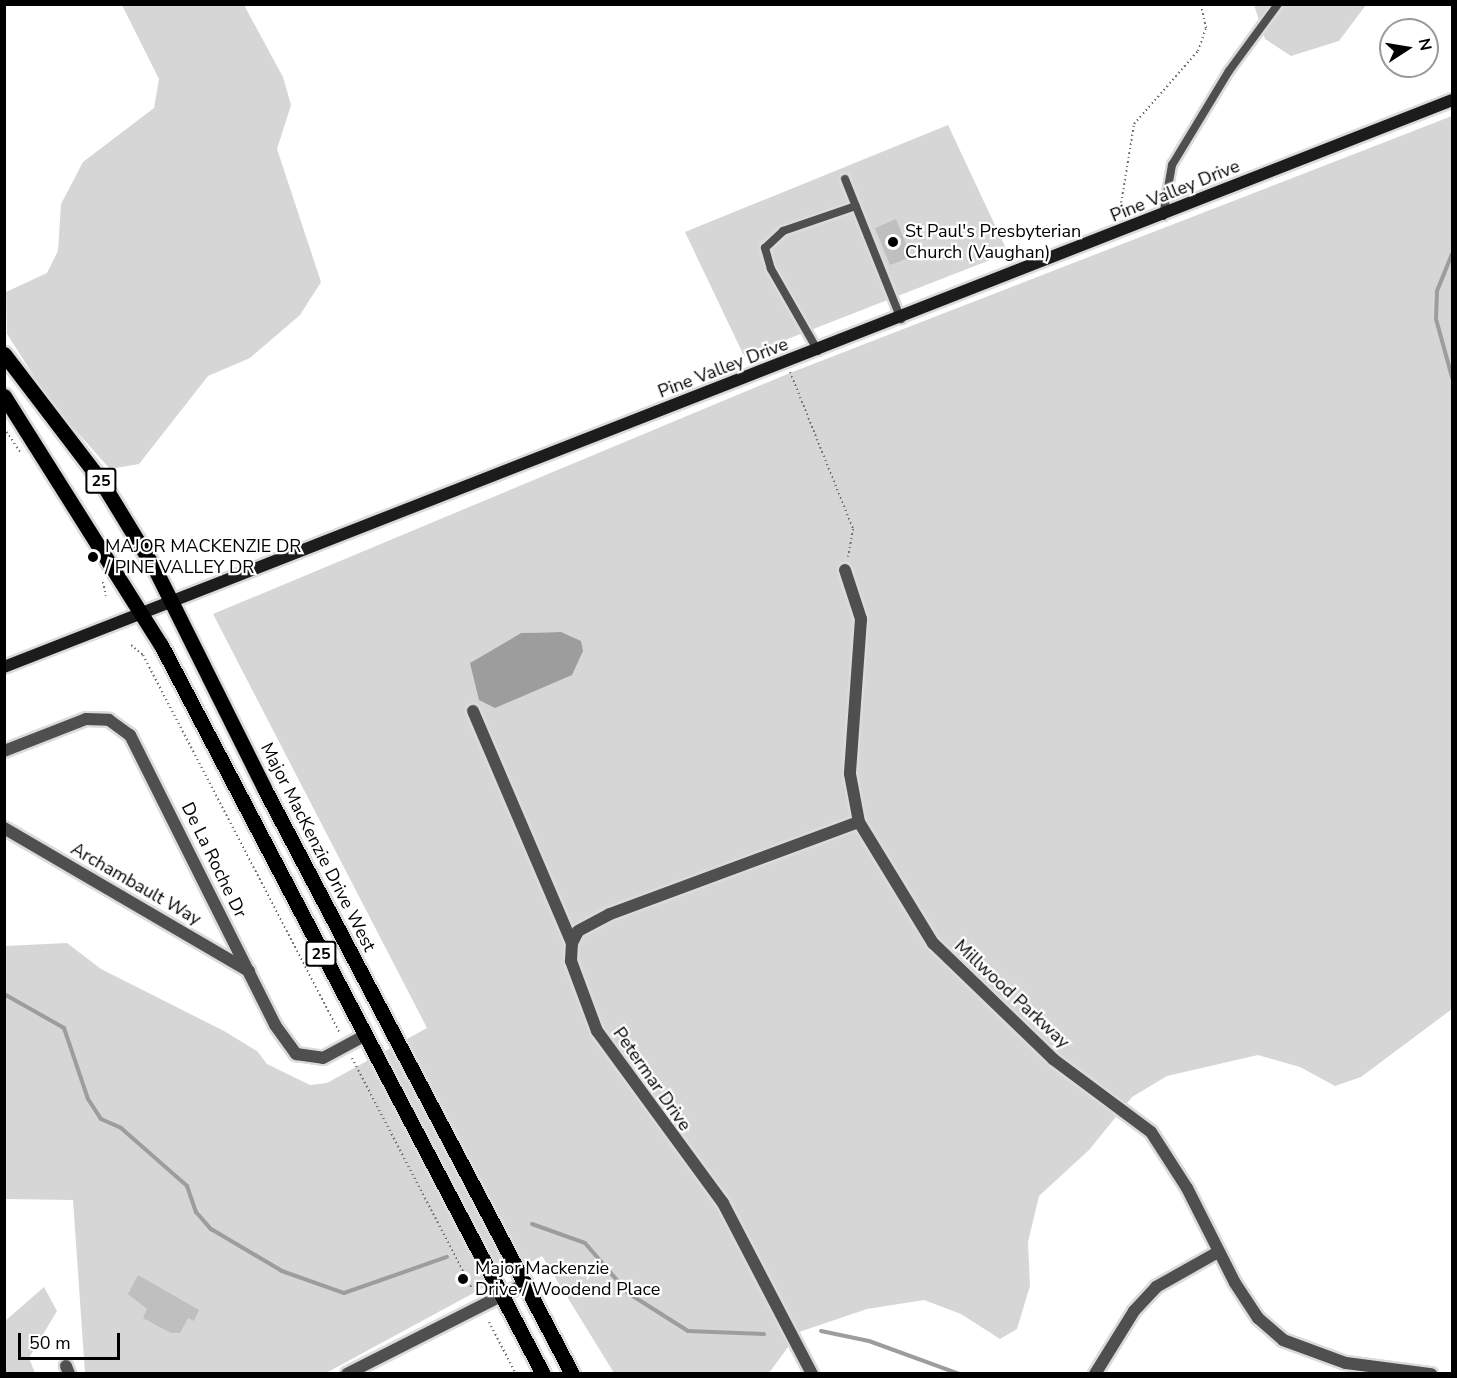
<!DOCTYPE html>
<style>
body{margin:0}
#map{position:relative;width:1457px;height:1378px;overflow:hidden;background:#fff;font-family:"Nunito Sans",sans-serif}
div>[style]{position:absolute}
.green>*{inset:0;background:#d6d6d6}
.water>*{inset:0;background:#9d9d9d}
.stream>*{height:4px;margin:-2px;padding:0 2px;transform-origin:2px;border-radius:2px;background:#9d9d9d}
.building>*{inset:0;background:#bfbfbf}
.path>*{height:2px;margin-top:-1px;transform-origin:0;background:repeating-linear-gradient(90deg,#717171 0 1.5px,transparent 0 4.5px)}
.roads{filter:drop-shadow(2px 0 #dbdbdb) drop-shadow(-2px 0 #dbdbdb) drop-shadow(0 2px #dbdbdb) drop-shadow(0 -2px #dbdbdb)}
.lane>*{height:8px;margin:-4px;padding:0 4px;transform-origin:4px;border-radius:4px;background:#4f4f4f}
.street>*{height:12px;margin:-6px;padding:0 6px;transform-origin:6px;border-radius:6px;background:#4f4f4f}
.secondary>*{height:12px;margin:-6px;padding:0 6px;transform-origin:6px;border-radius:6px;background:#1c1c1c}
.primary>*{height:15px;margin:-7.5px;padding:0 7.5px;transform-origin:7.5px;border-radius:7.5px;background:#000}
.dots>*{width:16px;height:16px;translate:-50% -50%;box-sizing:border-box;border:3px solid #fff;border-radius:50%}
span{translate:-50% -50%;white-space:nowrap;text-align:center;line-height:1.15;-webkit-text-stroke:4.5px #fff;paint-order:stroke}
.shield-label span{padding:2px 4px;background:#fff;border:2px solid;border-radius:4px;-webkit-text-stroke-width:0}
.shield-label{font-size:16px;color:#000;font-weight:700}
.street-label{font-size:18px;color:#000}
.poi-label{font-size:18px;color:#000}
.left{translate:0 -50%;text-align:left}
.frame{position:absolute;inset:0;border:6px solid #000;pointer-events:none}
.north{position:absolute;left:1379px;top:18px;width:60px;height:60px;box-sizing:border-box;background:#fff;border:2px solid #999;border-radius:50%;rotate:78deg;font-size:16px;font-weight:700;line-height:24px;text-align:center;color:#000}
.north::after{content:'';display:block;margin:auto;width:21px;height:27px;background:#000;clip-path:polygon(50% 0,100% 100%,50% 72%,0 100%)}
.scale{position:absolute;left:18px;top:1333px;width:102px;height:27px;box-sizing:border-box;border:3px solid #000;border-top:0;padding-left:8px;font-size:18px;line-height:21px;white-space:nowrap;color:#000;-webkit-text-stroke:4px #fff;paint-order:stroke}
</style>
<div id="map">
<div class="green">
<i style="clip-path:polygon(122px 5px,244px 5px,283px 77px,291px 105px,277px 149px,321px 282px,300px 315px,250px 358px,208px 376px,139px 464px,110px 469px,51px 403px,7px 334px,6px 292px,47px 273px,58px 251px,61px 204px,83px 162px,154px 108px,159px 79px)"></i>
<i style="clip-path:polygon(1254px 5px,1366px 5px,1339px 41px,1291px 56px,1265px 39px)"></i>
<i style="clip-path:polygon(evenodd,1452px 116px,1452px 1009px,1361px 1077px,1335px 1086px,1300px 1067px,1258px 1055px,1167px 1076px,1132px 1097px,1089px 1150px,1039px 1196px,1028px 1242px,1030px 1286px,1017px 1329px,1000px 1339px,961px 1314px,924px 1300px,867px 1309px,799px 1332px,769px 1373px,614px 1373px,542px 1256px,326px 1373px,85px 1373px,73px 1200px,5px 1199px,5px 946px,67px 943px,101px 969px,224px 1031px,257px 1051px,267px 1064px,310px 1085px,327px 1083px,427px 1028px,213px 614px,790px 373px,1452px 116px,561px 632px,470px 663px,521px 633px,561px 632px)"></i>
<i style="clip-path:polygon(948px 125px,1008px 253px,744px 356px,685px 232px)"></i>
<i style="clip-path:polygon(44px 1287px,57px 1311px,29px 1358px,35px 1373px,5px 1373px,5px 1321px)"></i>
</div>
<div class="water">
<i style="clip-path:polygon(561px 632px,581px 641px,583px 651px,572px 675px,495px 708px,479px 700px,470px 663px,521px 633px)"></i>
</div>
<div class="stream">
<i style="left:1452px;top:254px;width:40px;rotate:112deg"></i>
<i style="left:1437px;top:291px;width:28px;rotate:92deg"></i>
<i style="left:1436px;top:319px;width:60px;rotate:74.6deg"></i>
<i style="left:4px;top:994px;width:69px;rotate:29.5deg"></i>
<i style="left:64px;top:1028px;width:75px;rotate:71.3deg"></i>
<i style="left:88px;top:1099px;width:24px;rotate:57deg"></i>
<i style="left:101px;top:1119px;width:22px;rotate:24deg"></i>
<i style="left:121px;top:1128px;width:88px;rotate:41.3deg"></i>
<i style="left:187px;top:1186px;width:28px;rotate:71deg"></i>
<i style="left:196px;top:1212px;width:23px;rotate:49deg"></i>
<i style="left:211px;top:1229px;width:82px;rotate:30.6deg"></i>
<i style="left:282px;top:1271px;width:66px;rotate:19.5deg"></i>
<i style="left:344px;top:1293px;width:109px;rotate:-19.3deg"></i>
<i style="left:532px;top:1224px;width:56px;rotate:19.7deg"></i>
<i style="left:585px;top:1243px;width:66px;rotate:49.3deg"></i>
<i style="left:628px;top:1293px;width:71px;rotate:32.3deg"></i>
<i style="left:688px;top:1331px;width:76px;rotate:2.3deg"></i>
<i style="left:821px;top:1331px;width:49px;rotate:11.8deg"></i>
<i style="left:869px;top:1341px;width:96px;rotate:20.1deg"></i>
</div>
<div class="building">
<i style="clip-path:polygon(896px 219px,911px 257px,890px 265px,875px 228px)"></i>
<i style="clip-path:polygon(138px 1275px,199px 1310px,194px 1321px,188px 1318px,180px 1333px,171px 1333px,143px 1318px,147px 1309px,128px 1294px)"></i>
</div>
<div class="path">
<i style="left:1119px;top:216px;width:93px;rotate:-80.7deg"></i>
<i style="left:1134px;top:124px;width:97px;rotate:-48.8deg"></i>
<i style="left:1198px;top:51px;width:24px;rotate:-71deg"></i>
<i style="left:1206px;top:28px;width:25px;rotate:-102deg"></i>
<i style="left:790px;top:372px;width:169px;rotate:68.1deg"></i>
<i style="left:853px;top:529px;width:28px;rotate:100deg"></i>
<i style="left:4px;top:428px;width:30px;rotate:56deg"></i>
<i style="left:103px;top:582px;width:14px;rotate:78deg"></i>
<i style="left:131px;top:645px;width:16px;rotate:40deg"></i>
<i style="left:143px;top:655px;width:427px;rotate:62.5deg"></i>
<i style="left:352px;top:1058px;width:258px;rotate:62.5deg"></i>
<i style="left:489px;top:1322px;width:59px;rotate:62.6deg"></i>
</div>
<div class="roads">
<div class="lane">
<i style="left:845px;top:179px;width:151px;rotate:68.2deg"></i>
<i style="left:1163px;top:216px;width:52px;rotate:-80deg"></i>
<i style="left:1172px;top:165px;width:110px;rotate:-58.8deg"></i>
<i style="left:1229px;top:71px;width:83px;rotate:-53.8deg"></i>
<i style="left:818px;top:351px;width:95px;rotate:-119.8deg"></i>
<i style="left:771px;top:269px;width:22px;rotate:-106deg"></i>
<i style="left:765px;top:248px;width:25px;rotate:-43deg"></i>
<i style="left:783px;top:231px;width:77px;rotate:-18.9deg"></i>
</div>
<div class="street">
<i style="left:845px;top:570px;width:52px;rotate:71.9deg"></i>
<i style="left:861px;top:619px;width:155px;rotate:94.1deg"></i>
<i style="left:850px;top:774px;width:49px;rotate:79.4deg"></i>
<i style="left:859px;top:822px;width:142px;rotate:58.6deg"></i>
<i style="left:933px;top:943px;width:167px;rotate:44deg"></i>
<i style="left:1053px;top:1059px;width:122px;rotate:36.7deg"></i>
<i style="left:1151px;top:1132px;width:67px;rotate:57.3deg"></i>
<i style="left:1187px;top:1188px;width:106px;rotate:63.2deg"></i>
<i style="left:1235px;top:1283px;width:42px;rotate:56.7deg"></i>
<i style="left:1258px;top:1318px;width:33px;rotate:41deg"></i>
<i style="left:1283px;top:1340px;width:67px;rotate:20.1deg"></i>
<i style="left:1346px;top:1363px;width:86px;rotate:7.4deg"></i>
<i style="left:473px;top:711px;width:252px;rotate:66.9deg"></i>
<i style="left:4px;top:751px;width:88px;rotate:-21.3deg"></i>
<i style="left:86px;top:719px;width:23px;rotate:2deg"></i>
<i style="left:109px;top:720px;width:26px;rotate:36deg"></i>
<i style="left:130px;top:735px;width:324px;rotate:63.4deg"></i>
<i style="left:275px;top:1025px;width:36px;rotate:54deg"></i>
<i style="left:296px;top:1054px;width:27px;rotate:8deg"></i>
<i style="left:323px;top:1058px;width:47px;rotate:-28.2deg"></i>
<i style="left:4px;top:828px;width:284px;rotate:30.3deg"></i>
<i style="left:66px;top:1366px;width:9px;rotate:69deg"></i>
<i style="left:347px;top:1374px;width:201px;rotate:-26.9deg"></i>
<i style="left:812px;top:1374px;width:193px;rotate:-117.5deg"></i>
<i style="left:723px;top:1203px;width:213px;rotate:-126.2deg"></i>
<i style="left:597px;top:1031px;width:75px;rotate:-110.4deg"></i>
<i style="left:571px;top:961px;width:18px;rotate:-87deg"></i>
<i style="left:572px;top:943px;width:13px;rotate:-63deg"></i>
<i style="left:578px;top:931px;width:36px;rotate:-28deg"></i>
<i style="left:610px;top:914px;width:265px;rotate:-20.3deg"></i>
<i style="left:1095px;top:1374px;width:74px;rotate:-58.2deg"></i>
<i style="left:1134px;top:1311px;width:33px;rotate:-47deg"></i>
<i style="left:1156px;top:1287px;width:71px;rotate:-29.4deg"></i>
</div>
<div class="secondary">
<i style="left:4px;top:667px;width:1555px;rotate:-21.38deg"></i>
</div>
<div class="primary">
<i style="left:4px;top:354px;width:160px;rotate:52.6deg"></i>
<i style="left:101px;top:481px;width:105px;rotate:58.6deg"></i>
<i style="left:156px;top:571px;width:242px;rotate:63.5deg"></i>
<i style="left:264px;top:788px;width:662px;rotate:62.27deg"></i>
<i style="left:4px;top:396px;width:294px;rotate:57.8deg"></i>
<i style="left:161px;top:645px;width:823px;rotate:62.35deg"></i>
</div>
</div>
<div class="dots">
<i style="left:893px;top:242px;background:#000"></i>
<i style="left:93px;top:557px;background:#000"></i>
<i style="left:463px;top:1279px;background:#000"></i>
</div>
<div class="shield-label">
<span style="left:101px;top:481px">25</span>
<span style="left:321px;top:954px">25</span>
</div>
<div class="street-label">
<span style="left:1175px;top:191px;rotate:-22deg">Pine Valley Drive</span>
<span style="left:723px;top:368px;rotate:-21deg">Pine Valley Drive</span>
<span style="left:318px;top:847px;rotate:63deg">Major MacKenzie Drive West</span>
<span style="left:214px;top:860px;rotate:64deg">De La Roche Dr</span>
<span style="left:136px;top:884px;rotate:30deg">Archambault Way</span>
<span style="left:1012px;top:994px;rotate:43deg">Millwood Parkway</span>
<span style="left:652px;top:1079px;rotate:55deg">Petermar Drive</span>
</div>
<div class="poi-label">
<span class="left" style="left:905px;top:242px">St Paul's Presbyterian<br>Church (Vaughan)</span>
<span class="left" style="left:105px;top:557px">MAJOR MACKENZIE DR<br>/ PINE VALLEY DR</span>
<span class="left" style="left:475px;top:1279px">Major Mackenzie<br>Drive / Woodend Place</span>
</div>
<div class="frame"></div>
<div class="north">N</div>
<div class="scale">50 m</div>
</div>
